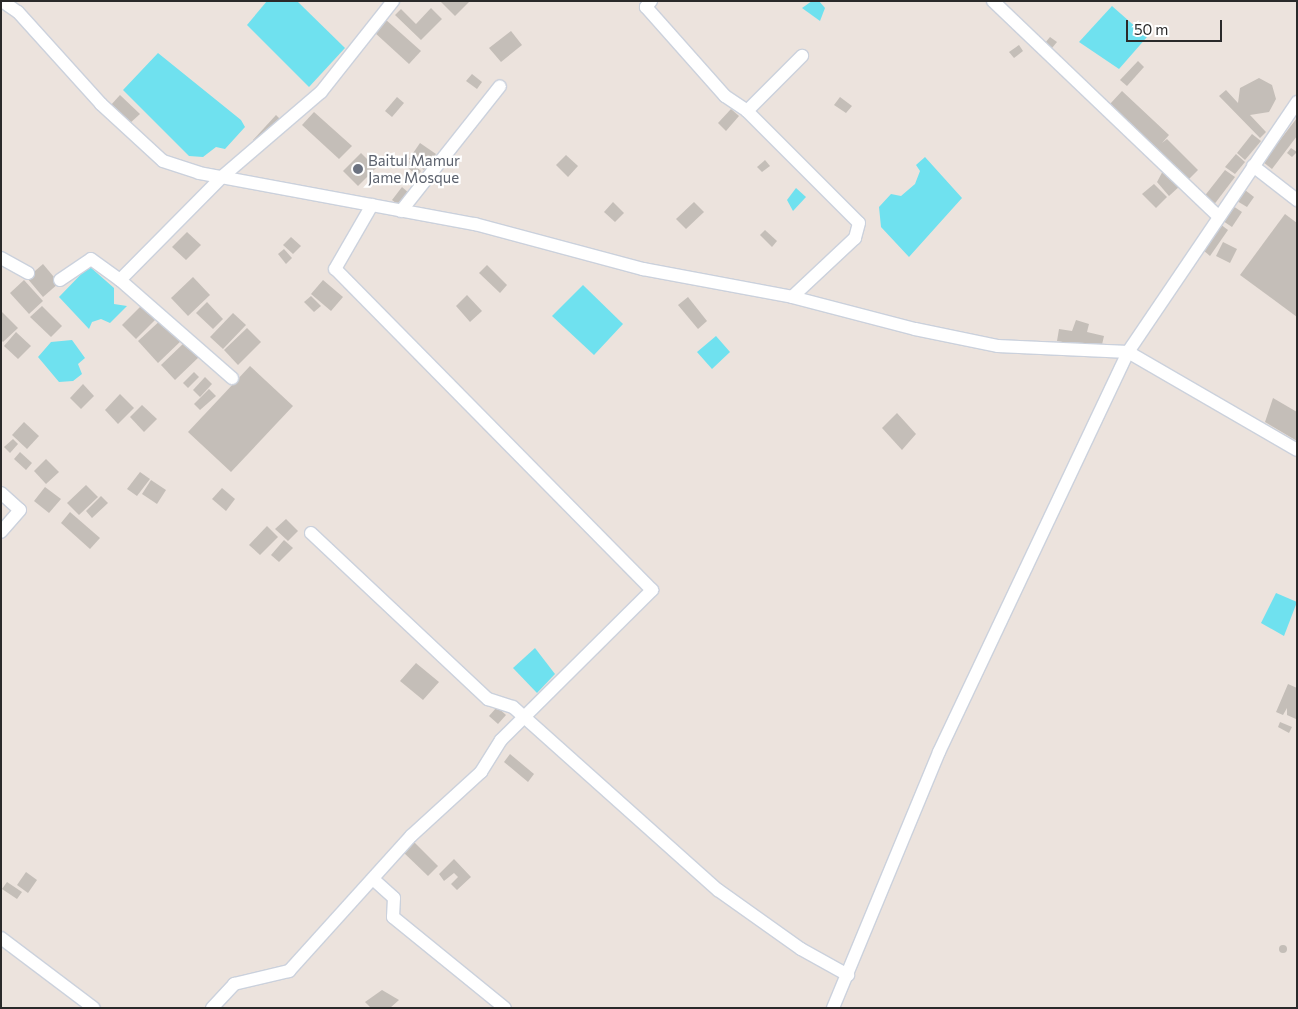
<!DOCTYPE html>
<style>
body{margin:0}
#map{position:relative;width:1298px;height:1009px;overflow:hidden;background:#ece3dd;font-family:Commissioner,sans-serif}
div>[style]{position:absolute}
.water>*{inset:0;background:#6fe1ef}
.building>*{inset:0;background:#c4beb8}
.round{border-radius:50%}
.roads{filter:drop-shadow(1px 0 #cbd1dc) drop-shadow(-1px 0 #cbd1dc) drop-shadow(0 1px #cbd1dc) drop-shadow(0 -1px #cbd1dc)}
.minor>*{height:12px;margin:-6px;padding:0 6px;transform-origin:6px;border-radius:6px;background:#fff}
.dots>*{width:14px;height:14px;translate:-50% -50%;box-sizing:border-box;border:2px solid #fff;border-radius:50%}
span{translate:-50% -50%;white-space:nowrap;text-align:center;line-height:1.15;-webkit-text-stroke:4.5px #fff;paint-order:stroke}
.worship-label{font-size:15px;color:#5b616d}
.left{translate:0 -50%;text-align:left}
.frame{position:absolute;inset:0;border:2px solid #2a2a2a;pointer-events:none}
.scale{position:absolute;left:1126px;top:20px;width:96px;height:22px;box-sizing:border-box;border:2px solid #2a2a2a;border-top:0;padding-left:6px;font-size:15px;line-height:18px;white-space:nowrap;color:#2a2a2a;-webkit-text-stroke:4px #fff;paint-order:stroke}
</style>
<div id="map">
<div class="water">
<i style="clip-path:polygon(267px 1px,297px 1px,345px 48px,309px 87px,247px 25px)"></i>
<i style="clip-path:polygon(812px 1px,819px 1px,825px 8px,820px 21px,802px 8px)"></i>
<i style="clip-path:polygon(1112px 6px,1147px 37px,1119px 69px,1079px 42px)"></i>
<i style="clip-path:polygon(158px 53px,241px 120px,245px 127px,225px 149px,216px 147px,203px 157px,189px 156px,123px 90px)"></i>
<i style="clip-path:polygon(925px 157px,962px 198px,909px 257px,881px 227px,879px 207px,891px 194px,901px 196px,915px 184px,920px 171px,916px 165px)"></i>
<i style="clip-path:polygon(796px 188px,806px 197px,793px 211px,787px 200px)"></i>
<i style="clip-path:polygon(89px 266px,114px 288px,114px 304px,127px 306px,110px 323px,101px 319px,92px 322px,89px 329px,59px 297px)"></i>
<i style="clip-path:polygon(583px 285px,623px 324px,594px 355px,552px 316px)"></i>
<i style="clip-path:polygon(716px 336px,730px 352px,712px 369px,697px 352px)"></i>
<i style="clip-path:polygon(72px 340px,85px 358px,78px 364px,82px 374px,73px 381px,59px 382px,38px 357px,51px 342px)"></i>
<i style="clip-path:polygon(1276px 593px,1297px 602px,1284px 636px,1261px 623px)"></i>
<i style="clip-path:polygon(535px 648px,555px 674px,537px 693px,513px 668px)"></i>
</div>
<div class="building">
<i style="clip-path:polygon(440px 1px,470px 1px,455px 16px)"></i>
<i style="clip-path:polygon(431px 8px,442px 19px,421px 40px,395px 15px,401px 9px,416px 24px)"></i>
<i style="clip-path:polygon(385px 19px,421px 51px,409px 64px,374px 32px)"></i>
<i style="clip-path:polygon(511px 31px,522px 45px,501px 62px,489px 48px)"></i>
<i style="clip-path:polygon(1050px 37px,1057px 42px,1052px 48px,1045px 43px)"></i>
<i style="clip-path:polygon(1019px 45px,1023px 51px,1014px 58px,1009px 52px)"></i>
<i style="clip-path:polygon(1138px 61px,1144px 67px,1127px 86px,1120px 80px)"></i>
<i style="clip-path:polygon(472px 74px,482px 82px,477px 89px,466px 81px)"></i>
<i style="clip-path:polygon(1259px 78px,1272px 85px,1276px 99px,1269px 112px,1250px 115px,1266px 132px,1260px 138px,1219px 96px,1226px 90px,1238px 103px,1240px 88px)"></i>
<i style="clip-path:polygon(1122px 91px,1169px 135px,1162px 143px,1167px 139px,1198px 170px,1187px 181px,1110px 104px)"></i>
<i style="clip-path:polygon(120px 95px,140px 114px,129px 124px,110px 106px)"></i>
<i style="clip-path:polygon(397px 97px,404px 103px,392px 117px,385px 111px)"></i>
<i style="clip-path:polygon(840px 97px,852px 106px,846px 113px,834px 105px)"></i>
<i style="clip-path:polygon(731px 109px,739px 116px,726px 131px,718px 123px)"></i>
<i style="clip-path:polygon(314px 112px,352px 146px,339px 159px,302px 125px)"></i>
<i style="clip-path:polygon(276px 115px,282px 121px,260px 145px,253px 140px)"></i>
<i style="clip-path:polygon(1297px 118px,1297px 136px,1272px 169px,1263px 162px)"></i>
<i style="clip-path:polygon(1252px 134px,1261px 141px,1245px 160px,1237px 153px)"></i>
<i style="clip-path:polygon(420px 143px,436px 154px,424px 170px,409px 159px)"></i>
<i style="clip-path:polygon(1291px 148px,1297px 152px,1292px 157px,1287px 153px)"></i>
<i style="clip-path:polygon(361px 153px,376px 168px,358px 186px,343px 171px)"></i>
<i style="clip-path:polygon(1236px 154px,1245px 162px,1235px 174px,1225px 167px)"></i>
<i style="clip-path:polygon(566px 155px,578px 166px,568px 177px,556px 165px)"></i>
<i style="clip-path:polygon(408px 160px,421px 171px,417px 176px,404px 164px)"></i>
<i style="clip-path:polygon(765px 160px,770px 166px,762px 172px,757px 167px)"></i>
<i style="clip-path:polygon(1165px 167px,1181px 185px,1169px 196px,1157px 182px)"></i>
<i style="clip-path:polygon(1225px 170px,1235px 177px,1213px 206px,1203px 198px)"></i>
<i style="clip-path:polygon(1154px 184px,1167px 197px,1156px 208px,1142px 194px)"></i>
<i style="clip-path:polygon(402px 187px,410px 194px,400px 206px,392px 200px)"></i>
<i style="clip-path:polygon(1245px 190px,1254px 197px,1247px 207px,1237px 201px)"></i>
<i style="clip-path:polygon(613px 202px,624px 213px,615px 222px,604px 212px)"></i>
<i style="clip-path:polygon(694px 202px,704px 212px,686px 229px,676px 219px)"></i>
<i style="clip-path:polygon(1233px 206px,1242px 212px,1232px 227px,1223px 221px)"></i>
<i style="clip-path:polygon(1285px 214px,1297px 223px,1297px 317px,1240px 275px)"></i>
<i style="clip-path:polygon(1220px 224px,1228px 230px,1210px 256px,1203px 250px)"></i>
<i style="clip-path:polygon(765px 230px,777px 241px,772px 247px,760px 235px)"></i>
<i style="clip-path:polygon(187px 232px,201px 245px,186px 260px,172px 247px)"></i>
<i style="clip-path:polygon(291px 237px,301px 246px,293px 254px,283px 245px)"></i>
<i style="clip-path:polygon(1223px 242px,1237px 249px,1230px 263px,1216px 256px)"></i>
<i style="clip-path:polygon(284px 249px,292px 258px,286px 264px,278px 254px)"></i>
<i style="clip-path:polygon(43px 264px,59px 283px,43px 297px,27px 278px)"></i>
<i style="clip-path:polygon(487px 265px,507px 285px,500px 293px,479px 273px)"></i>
<i style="clip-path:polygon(193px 277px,210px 295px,188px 316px,171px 298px)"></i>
<i style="clip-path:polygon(24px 280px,43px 301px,29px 314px,10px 293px)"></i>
<i style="clip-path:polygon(323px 280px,343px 297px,331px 311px,311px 294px)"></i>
<i style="clip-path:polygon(467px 295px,482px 311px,470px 322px,456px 306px)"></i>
<i style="clip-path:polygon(311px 296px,321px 306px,314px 312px,304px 302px)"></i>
<i style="clip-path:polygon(688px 297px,707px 321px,698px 329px,678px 305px)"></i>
<i style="clip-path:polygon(145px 302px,159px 316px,136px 339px,122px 325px)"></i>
<i style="clip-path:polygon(207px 302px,223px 319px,213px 329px,196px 313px)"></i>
<i style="clip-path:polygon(42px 306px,62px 326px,51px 337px,30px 317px)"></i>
<i style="clip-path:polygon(1px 311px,18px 328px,3px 342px,1px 340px)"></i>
<i style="clip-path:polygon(233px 313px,246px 325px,223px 349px,210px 337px)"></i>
<i style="clip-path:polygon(163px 318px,183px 339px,158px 363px,138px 341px)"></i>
<i style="clip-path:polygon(1076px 320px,1089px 324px,1087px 332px,1104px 336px,1101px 349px,1057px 341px,1059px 329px,1072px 331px)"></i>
<i style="clip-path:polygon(247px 328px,261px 342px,238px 365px,224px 350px)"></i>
<i style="clip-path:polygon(16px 332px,31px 346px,18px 359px,4px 346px)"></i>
<i style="clip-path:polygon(186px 341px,200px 356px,175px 380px,161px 365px)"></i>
<i style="clip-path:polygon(250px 366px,293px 406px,231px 472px,188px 432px)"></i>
<i style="clip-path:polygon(194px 372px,199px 377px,188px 388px,183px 383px)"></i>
<i style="clip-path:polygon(205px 377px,212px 384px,200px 397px,193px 390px)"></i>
<i style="clip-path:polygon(83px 384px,94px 396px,81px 409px,70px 398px)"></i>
<i style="clip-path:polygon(209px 389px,216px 396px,200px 410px,194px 404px)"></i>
<i style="clip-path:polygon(120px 394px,134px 408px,118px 424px,105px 410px)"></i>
<i style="clip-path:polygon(1273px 398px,1297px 412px,1297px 441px,1265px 422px)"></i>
<i style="clip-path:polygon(142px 405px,157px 419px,144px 432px,130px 417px)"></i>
<i style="clip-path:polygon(897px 413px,916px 434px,902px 450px,882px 428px)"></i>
<i style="clip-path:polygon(24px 422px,39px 436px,27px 449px,12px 435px)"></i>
<i style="clip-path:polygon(13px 439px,18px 444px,10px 453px,4px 447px)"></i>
<i style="clip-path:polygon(20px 452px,32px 463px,26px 470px,14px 459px)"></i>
<i style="clip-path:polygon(46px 459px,59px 472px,46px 484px,34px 471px)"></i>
<i style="clip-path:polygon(140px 472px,150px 479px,137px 496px,127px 489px)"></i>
<i style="clip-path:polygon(151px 480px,166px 490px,157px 504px,142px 494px)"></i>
<i style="clip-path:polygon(86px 485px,98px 497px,79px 515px,67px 503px)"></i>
<i style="clip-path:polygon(45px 487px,61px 499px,49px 513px,34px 501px)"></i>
<i style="clip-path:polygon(222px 488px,235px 499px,226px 511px,212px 499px)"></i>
<i style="clip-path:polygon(101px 496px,108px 503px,92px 518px,86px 511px)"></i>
<i style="clip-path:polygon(70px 512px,100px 538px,90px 549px,61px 523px)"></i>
<i style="clip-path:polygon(286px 519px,298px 531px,288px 541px,275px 529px)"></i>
<i style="clip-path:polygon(267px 526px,278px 537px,260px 555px,249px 545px)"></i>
<i style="clip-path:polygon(284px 540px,293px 548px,279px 562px,271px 555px)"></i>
<i style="clip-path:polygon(416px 663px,439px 682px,423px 700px,400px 681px)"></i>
<i style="clip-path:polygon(1288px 684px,1297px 688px,1296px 719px,1287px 715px,1287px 708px,1283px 715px,1276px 712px)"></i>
<i style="clip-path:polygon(497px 707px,506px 715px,498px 724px,489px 716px)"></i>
<i style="clip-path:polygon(1280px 722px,1292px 727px,1289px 733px,1278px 727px)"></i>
<i style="clip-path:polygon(510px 754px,534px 774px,528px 782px,504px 762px)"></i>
<i style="clip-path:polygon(412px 840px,438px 866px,428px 876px,402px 851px)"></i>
<i style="clip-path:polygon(454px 859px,471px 877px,457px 890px,451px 884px,458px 877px,454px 873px,444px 881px,439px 874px)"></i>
<i style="clip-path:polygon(26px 872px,37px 880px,28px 893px,17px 885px)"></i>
<i style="clip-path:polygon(7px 882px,22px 892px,17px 899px,2px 889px)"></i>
<i class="round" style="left:1279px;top:945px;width:8px;height:8px"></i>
<i style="clip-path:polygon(382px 990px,399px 1000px,390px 1008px,371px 1008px,365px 1002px)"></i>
</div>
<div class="roads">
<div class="minor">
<i style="left:2px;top:1px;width:19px;rotate:35deg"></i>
<i style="left:18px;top:12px;width:124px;rotate:47.9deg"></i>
<i style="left:101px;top:104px;width:84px;rotate:42.6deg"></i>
<i style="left:163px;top:161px;width:38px;rotate:18deg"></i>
<i style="left:199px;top:173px;width:281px;rotate:10.5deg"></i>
<i style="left:475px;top:224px;width:174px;rotate:15deg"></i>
<i style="left:643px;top:269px;width:152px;rotate:10.6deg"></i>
<i style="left:792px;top:297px;width:127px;rotate:14.6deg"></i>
<i style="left:915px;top:329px;width:85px;rotate:11.6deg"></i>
<i style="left:998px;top:346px;width:130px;rotate:2.6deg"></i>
<i style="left:1128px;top:352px;width:195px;rotate:30.1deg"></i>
<i style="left:651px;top:1px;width:8px;rotate:130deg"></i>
<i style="left:646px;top:7px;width:119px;rotate:48.4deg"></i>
<i style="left:725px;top:96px;width:27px;rotate:34deg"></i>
<i style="left:747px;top:111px;width:158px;rotate:45deg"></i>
<i style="left:859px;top:223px;width:16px;rotate:105deg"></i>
<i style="left:855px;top:238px;width:86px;rotate:136.9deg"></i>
<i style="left:993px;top:1px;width:311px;rotate:43.7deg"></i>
<i style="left:747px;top:111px;width:78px;rotate:-45deg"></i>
<i style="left:1253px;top:166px;width:56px;rotate:37.7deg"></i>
<i style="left:401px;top:211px;width:159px;rotate:-51.6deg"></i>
<i style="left:1px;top:258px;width:31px;rotate:29deg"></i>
<i style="left:60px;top:280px;width:37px;rotate:-34deg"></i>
<i style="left:91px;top:259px;width:36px;rotate:36deg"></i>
<i style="left:120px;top:280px;width:146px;rotate:-45.3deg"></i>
<i style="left:223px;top:176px;width:129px;rotate:-40.6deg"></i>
<i style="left:321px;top:92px;width:116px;rotate:-51.6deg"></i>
<i style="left:120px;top:280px;width:149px;rotate:41.2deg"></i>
<i style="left:1px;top:493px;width:25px;rotate:42deg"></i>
<i style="left:20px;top:510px;width:29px;rotate:131deg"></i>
<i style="left:311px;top:533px;width:243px;rotate:43.2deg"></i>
<i style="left:488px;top:699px;width:26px;rotate:18deg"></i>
<i style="left:513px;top:707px;width:275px;rotate:41.8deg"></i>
<i style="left:718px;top:890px;width:102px;rotate:35.4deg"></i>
<i style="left:801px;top:949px;width:54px;rotate:29deg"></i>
<i style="left:373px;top:879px;width:28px;rotate:42deg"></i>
<i style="left:394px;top:898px;width:19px;rotate:93deg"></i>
<i style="left:393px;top:917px;width:144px;rotate:39.1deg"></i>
<i style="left:1px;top:938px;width:116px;rotate:37deg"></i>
<i style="left:212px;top:1008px;width:33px;rotate:-47deg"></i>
<i style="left:234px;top:984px;width:57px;rotate:-13.3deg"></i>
<i style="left:289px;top:971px;width:182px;rotate:-47.9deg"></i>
<i style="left:411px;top:836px;width:95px;rotate:-42.4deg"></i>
<i style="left:481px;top:772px;width:38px;rotate:-58deg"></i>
<i style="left:501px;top:740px;width:213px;rotate:-44.8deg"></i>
<i style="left:652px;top:590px;width:451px;rotate:-134.6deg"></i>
<i style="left:335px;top:269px;width:74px;rotate:-60deg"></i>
<i style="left:833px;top:1008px;width:277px;rotate:-67.5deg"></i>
<i style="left:939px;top:752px;width:442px;rotate:-64.7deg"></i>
<i style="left:1128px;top:352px;width:302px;rotate:-55.9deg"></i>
</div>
</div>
<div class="dots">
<i style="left:358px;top:169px;background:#6b7280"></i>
</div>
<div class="worship-label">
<span class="left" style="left:368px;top:169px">Baitul Mamur<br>Jame Mosque</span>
</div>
<div class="frame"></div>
<div class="scale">50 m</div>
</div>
